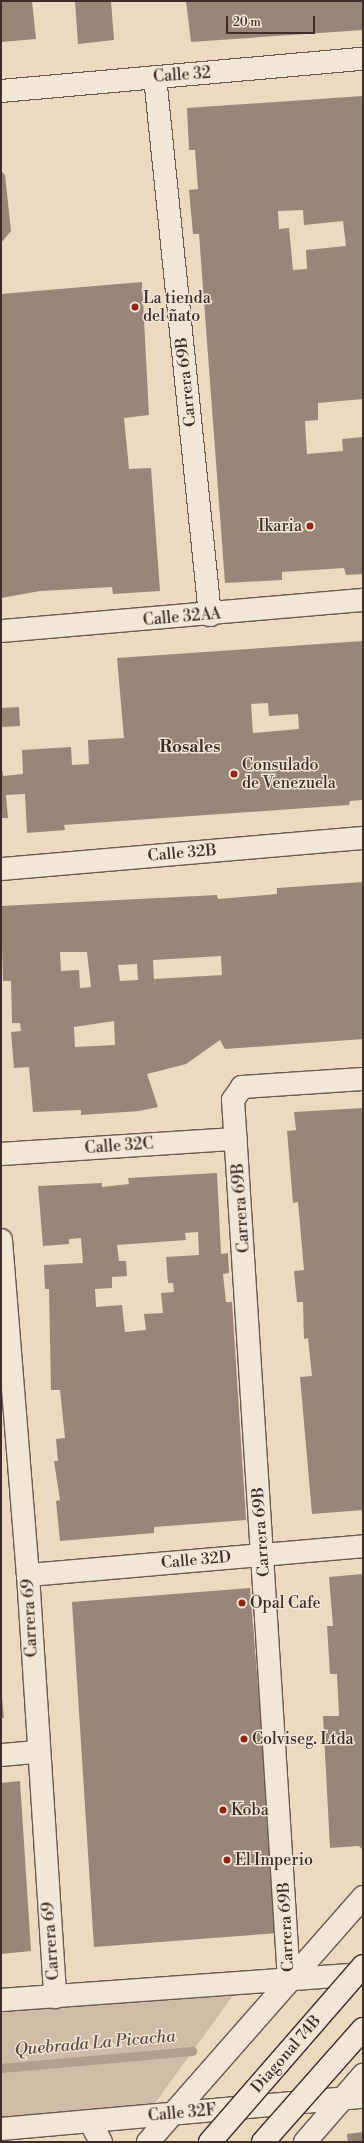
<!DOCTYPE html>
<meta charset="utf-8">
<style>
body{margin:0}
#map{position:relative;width:364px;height:2143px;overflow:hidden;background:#ebd9c0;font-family:"Libre Bodoni",serif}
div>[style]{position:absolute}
.green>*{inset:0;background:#cebca6}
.stream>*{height:9px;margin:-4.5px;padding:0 4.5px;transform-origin:4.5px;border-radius:4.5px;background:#b09f8d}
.building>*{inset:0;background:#988778}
.roads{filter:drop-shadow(1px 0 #69594f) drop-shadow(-1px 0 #69594f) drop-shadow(0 1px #69594f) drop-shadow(0 -1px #69594f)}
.minor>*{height:22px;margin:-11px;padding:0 11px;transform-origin:11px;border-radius:11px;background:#f2e6d6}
.tertiary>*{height:22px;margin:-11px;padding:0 11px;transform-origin:11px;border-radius:11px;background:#f2e6d6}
.secondary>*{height:22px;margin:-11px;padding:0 11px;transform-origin:11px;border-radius:11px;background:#f2e6d6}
.bridges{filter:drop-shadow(1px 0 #3e2e29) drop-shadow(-1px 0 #3e2e29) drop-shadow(0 1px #3e2e29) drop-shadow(0 -1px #3e2e29)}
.secondary-bridge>*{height:22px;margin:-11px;padding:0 11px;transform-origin:11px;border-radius:11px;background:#f2e6d6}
.dots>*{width:11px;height:11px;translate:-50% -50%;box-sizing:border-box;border:2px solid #f2e6d6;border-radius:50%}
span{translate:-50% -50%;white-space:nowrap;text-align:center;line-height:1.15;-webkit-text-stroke:3px #f2e6d6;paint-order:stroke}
.street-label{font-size:16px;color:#3e2e29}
.poi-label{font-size:16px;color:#3e2e29}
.left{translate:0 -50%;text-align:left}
.right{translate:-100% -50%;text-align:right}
.neighbourhood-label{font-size:17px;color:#3e2e29;font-weight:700}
.water-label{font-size:17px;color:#5a4a42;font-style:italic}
.frame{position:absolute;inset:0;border:2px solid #3e2e29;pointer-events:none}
.scale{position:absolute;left:226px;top:16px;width:89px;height:18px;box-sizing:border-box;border:2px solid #3e2e29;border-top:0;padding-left:5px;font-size:12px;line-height:14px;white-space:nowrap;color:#3e2e29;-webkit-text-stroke:3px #f2e6d6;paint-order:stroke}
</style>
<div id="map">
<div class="green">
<i style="clip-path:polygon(242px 1983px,145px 2117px,1px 2129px,1px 2000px)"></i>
</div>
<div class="stream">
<i style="left:1px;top:2068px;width:192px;rotate:-5.1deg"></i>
</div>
<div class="building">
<i style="clip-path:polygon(1px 1px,32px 1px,36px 39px,1px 42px)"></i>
<i style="clip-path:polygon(75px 1px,111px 1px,114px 40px,78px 44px)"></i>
<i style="clip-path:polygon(186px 1px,363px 1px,363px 30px,191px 42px)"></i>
<i style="clip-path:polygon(evenodd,363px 96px,363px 399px,318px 403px,318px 420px,305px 421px,307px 454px,343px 451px,342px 439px,363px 437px,363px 574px,346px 575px,344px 568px,282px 572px,282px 580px,225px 583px,199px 234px,193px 234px,189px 190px,198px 189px,195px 150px,189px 150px,187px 108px,363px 96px,303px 210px,304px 225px,343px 221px,346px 246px,306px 250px,307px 269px,293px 270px,289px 228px,279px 229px,278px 211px,303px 210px)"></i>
<i style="clip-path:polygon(1px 171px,5px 175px,11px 231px,1px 243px)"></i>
<i style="clip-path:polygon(142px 282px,149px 415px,124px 418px,129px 469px,151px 468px,160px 591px,113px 594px,112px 587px,40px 591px,1px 598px,1px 294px)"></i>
<i style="clip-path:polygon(evenodd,363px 641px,363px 800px,350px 801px,349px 805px,64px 825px,65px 830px,27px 833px,25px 794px,6px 795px,8px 818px,1px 818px,1px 763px,3px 776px,23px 774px,22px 750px,71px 747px,72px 765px,89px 764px,88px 740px,124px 738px,117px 658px,363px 641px,268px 703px,269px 716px,298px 714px,299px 729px,253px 733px,251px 704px,268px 703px)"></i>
<i style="clip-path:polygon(19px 707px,20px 726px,1px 727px,1px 708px)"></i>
<i style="clip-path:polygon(evenodd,363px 882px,363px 1039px,225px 1049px,220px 1040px,186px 1064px,147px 1074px,158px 1107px,139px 1111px,81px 1115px,81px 1110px,33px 1112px,29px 1067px,14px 1068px,11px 1032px,21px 1031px,20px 1023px,12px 1023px,11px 981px,3px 981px,1px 906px,217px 895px,218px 899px,277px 894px,277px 888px,363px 882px,60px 952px,87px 952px,91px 987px,80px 988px,79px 970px,61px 971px,60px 952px,363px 882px,221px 956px,222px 975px,154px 979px,153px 960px,221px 956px,363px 882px,137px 964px,138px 980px,120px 981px,118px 965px,137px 964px,363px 882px,114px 1021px,115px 1045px,75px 1047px,74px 1027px,114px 1021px)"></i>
<i style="clip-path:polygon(363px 1108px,363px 1510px,312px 1514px,300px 1377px,312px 1376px,308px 1338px,304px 1339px,303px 1302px,297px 1302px,294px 1271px,304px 1270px,298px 1202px,293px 1203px,287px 1131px,296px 1130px,294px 1112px)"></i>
<i style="clip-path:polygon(evenodd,217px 1173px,221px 1254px,228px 1253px,229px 1273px,223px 1274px,226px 1302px,232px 1302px,246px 1520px,154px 1527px,154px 1533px,60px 1541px,56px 1501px,60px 1500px,54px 1461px,58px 1461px,56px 1439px,65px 1438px,60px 1390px,51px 1390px,49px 1289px,45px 1289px,44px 1265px,83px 1263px,81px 1238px,69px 1239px,69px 1244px,43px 1246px,38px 1186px,102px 1183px,102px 1187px,129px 1184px,128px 1178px,217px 1173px,198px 1232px,199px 1255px,166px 1257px,168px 1283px,173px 1283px,174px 1292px,161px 1293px,163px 1313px,144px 1314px,146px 1330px,125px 1332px,122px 1305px,96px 1307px,95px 1289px,112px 1288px,112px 1277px,127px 1276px,126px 1261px,119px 1261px,117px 1245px,186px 1240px,185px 1233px,198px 1232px)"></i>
<i style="clip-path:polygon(363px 1574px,363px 1850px,359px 1846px,330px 1848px,323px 1716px,339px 1716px,337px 1674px,330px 1674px,327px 1626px,333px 1626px,329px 1577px)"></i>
<i style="clip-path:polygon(250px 1588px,278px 1933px,94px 1947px,72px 1602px)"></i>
<i style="clip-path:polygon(1px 1687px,4px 1718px,1px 1718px)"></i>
<i style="clip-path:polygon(20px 1781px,31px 1951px,1px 1954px,1px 1783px)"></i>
<i style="clip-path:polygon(363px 2132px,363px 2142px,348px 2142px,347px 2134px)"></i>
</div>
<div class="roads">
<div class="minor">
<i style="left:155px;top:77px;width:541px;rotate:84.16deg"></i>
<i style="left:1px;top:91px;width:363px;rotate:-5.1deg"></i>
<i style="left:1px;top:631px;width:363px;rotate:-4.9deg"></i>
<i style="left:1px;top:869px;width:363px;rotate:-4.9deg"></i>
<i style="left:1px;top:1154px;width:235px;rotate:-3.7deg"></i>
<i style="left:1px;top:1240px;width:336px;rotate:85.4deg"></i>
<i style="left:28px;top:1575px;width:423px;rotate:86.3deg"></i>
<i style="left:28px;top:1575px;width:336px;rotate:-4.9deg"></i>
<i style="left:1px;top:1755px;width:36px;rotate:-5deg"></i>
<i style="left:289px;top:1980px;width:882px;rotate:-93.64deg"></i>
<i style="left:233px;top:1100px;width:16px;rotate:-55deg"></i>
<i style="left:242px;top:1087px;width:121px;rotate:-3.8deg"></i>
</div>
<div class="tertiary">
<i style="left:1px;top:2000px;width:363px;rotate:-4.1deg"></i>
<i style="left:1px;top:2129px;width:363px;rotate:-5.1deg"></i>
</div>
<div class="secondary">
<i style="left:90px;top:2122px;width:23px;rotate:61deg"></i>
<i style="left:148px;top:2142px;width:326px;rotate:-48.7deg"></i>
<i style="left:305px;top:2142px;width:89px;rotate:-49.1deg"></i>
</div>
</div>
<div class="bridges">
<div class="secondary-bridge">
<i style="left:210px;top:2142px;width:233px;rotate:-49deg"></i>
<i style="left:263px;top:2142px;width:151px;rotate:-48.5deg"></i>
</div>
</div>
<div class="dots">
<i style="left:135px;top:307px;background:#8f2418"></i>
<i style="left:310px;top:526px;background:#8f2418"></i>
<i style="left:234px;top:774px;background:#8f2418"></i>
<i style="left:242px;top:1603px;background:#8f2418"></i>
<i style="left:244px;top:1739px;background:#8f2418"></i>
<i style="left:223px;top:1810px;background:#8f2418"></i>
<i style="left:227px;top:1860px;background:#8f2418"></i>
</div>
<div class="street-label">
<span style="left:182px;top:75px;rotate:-4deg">Calle 32</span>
<span style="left:186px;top:382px;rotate:-96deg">Carrera 69B</span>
<span style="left:182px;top:617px;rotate:-5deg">Calle 32AA</span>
<span style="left:182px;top:853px;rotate:-5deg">Calle 32B</span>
<span style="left:119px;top:1146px;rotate:-4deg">Calle 32C</span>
<span style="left:241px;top:1208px;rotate:-94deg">Carrera 69B</span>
<span style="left:261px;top:1532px;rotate:-94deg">Carrera 69B</span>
<span style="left:196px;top:1560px;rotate:-5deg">Calle 32D</span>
<span style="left:30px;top:1618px;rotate:-93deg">Carrera 69</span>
<span style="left:286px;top:1927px;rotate:-93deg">Carrera 69B</span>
<span style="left:51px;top:1941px;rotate:-94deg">Carrera 69</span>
<span style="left:286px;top:2054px;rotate:-49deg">Diagonal 74B</span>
<span style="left:182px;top:2113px;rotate:-5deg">Calle 32F</span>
</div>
<div class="poi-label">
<span class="left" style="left:143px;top:307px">La tienda<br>del ñato</span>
<span class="right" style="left:302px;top:526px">Ikaria</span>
<span class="left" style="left:242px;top:774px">Consulado<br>de Venezuela</span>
<span class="left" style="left:250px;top:1603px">Opal Cafe</span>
<span class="left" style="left:252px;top:1739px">Colviseg. Ltda</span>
<span class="left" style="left:231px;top:1810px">Koba</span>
<span class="left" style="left:235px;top:1860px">El Imperio</span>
</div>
<div class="neighbourhood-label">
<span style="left:190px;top:748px">Rosales</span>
</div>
<div class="water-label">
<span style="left:95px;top:2044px;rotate:-5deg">Quebrada La Picacha</span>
</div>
<div class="frame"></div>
<div class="scale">20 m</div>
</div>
